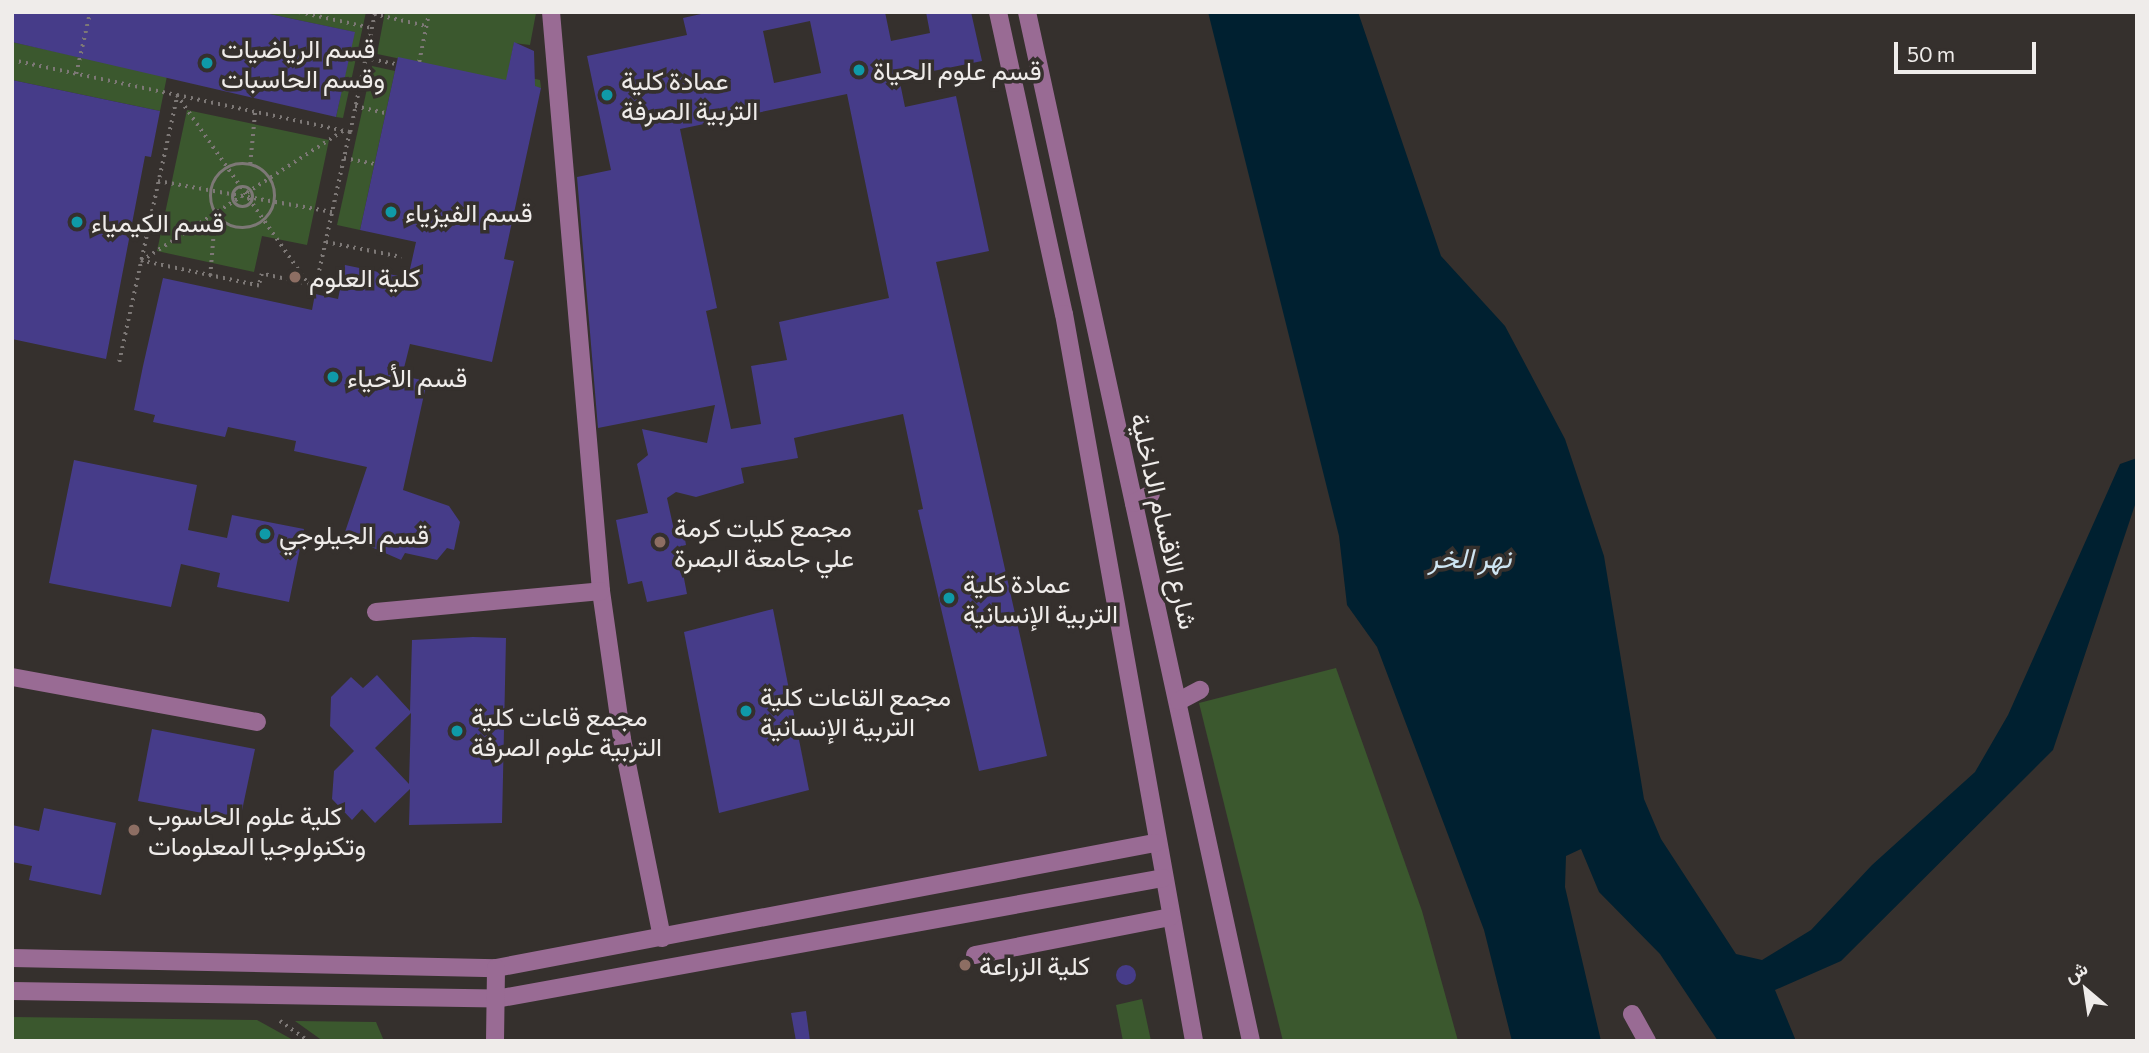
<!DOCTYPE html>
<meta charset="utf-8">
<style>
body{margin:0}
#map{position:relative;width:2149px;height:1053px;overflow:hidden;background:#35302d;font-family:Commissioner,Vazirmatn,sans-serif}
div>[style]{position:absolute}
.green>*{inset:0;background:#3b582e}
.water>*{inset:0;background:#002030}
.building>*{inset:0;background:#463c89}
.round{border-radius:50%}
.path>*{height:3.5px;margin-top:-1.75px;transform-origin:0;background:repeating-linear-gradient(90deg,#7d7876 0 2px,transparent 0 7px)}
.path>.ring{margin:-1.75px;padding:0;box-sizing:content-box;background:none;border:3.5px solid #7d7876;border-radius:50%}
.minor>*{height:18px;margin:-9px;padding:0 9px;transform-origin:9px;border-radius:9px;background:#996b94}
.dots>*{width:19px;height:19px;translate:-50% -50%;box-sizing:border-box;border:4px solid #35302d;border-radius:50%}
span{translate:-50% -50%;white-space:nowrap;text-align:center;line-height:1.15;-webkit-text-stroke:7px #35302d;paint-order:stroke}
.poi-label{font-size:26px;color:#efecea}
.left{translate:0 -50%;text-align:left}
.street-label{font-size:26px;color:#efecea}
.water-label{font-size:28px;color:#cee5f2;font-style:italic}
.frame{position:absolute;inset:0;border:14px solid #efecea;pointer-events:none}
.north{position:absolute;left:2051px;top:955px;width:70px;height:70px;-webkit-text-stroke:5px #35302d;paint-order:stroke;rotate:331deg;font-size:19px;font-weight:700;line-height:28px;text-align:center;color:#efecea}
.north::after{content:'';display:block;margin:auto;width:24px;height:32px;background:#efecea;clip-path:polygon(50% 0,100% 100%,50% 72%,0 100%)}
.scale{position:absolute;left:1894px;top:42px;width:142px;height:32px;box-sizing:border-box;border:4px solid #efecea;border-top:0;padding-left:9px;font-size:21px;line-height:24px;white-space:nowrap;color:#efecea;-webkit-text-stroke:5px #35302d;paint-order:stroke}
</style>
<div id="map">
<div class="green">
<i style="clip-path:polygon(260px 12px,366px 12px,343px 118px,336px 117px,354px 32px)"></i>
<i style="clip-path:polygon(385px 12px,536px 13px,530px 45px,514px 43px,508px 73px,540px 80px,541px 88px,377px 54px)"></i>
<i style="clip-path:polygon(12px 42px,167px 76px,160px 111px,12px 80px)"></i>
<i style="clip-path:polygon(372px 66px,395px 71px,360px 230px,337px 225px)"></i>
<i style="clip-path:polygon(187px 110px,329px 140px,307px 245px,262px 236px,254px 272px,157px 251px)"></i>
<i style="clip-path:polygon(1336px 668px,1422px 911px,1458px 1041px,1283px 1041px,1199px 703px)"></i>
<i style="clip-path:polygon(1142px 999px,1151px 1041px,1123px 1041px,1116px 1005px)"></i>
<i style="clip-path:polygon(12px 1017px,257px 1020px,295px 1041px,12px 1041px)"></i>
<i style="clip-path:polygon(295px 1021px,376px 1022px,384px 1041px,323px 1041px)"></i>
</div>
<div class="water">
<i style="clip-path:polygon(1208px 12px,1358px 12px,1441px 256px,1505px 326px,1565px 439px,1604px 556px,1644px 799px,1661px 839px,1736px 954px,1762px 960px,1811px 930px,1872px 865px,1975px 772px,2008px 715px,2120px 464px,2137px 458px,2137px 499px,2053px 750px,1841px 961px,1775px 990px,1796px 1041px,1718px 1041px,1660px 954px,1599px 892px,1581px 849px,1566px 856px,1565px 887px,1601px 1041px,1512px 1041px,1484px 930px,1377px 647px,1347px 605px,1339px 536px)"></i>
</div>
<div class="building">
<i style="clip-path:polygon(12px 12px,260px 12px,355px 32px,336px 117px,12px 42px)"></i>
<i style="clip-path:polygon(evenodd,710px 12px,885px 12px,891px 41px,930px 33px,926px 12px,971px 12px,982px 61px,899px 78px,905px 107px,956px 96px,989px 251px,936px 262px,1047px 756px,979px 771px,918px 510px,923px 509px,903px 414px,794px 438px,798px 458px,741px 468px,744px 483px,696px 497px,676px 492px,667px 498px,674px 530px,683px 528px,686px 545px,678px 547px,687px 594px,647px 602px,642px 581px,628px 584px,616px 520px,648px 513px,637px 464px,648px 455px,642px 429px,707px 443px,715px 405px,598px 428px,577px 177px,611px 170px,587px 56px,687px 35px,683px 18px,710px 12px,810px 21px,821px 73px,774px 83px,763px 31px,810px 21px,710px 12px,847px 94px,889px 298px,779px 322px,787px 360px,751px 366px,761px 424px,731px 429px,706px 311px,717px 308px,680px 129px,847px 94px)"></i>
<i style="clip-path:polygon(514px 42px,534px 51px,535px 86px,541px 88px,504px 259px,514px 261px,492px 362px,410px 344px,402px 376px,427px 381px,403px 490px,449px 506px,460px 522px,454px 550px,447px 548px,437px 560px,405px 553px,401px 560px,344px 535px,367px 467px,294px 451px,296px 441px,228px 427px,225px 437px,153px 422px,155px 415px,134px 410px,143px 366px,163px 278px,312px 310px,315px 294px,338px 299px,345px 265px,408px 278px,416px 242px,360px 230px,398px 57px,506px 80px)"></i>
<i style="clip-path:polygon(12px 80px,160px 111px,151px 157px,145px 156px,106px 359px,12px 339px)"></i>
<i style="clip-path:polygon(74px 460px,197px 485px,188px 530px,227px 538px,232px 515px,304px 529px,289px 602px,217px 587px,220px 573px,181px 564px,171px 607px,49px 583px)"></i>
<i style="clip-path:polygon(773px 609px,809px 790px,719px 813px,684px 632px)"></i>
<i style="clip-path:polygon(evenodd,473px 637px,506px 638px,502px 823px,409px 825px,410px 789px,375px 823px,362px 809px,352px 820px,332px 799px,334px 771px,354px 751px,330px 726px,331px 697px,351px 677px,363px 688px,377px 675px,410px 711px,412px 640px,473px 637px,411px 713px,409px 784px,375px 748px,411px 713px)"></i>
<i style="clip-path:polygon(152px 729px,255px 749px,240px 820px,138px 801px)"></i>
<i style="clip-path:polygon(44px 808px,116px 823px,101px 895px,29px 880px,32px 866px,12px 862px,12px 825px,39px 831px)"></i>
<i class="round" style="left:1116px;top:965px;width:20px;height:20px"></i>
<i style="clip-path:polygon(806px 1011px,810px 1041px,796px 1041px,791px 1013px)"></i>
</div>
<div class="path">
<i style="left:299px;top:12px;width:75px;rotate:12.4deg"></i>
<i style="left:374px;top:14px;width:53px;rotate:13deg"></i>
<i style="left:365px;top:58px;width:32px;rotate:11deg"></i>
<i style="left:12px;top:60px;width:169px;rotate:12deg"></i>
<i style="left:177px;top:95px;width:228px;rotate:55.2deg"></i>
<i style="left:419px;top:62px;width:51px;rotate:-78.7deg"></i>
<i style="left:76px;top:74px;width:64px;rotate:-77.3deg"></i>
<i style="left:355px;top:106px;width:31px;rotate:13deg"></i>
<i style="left:350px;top:132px;width:123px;rotate:-78.2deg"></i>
<i style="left:344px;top:158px;width:31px;rotate:11deg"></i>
<i style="left:250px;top:164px;width:53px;rotate:-84.6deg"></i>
<i class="ring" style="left:211px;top:164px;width:60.5px;height:60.5px"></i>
<i style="left:158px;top:181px;width:177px;rotate:10.1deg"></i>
<i class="ring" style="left:233px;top:187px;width:16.5px;height:16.5px"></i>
<i style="left:326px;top:242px;width:77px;rotate:11.2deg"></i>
<i style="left:141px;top:261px;width:242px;rotate:-32.8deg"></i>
<i style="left:210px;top:276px;width:61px;rotate:-85.3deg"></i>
<i style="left:119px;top:362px;width:273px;rotate:-77.7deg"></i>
<i style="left:177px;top:95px;width:177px;rotate:12.1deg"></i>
<i style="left:350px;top:132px;width:158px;rotate:102.4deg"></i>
<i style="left:316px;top:286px;width:55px;rotate:-167.5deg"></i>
<i style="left:262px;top:274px;width:12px;rotate:104deg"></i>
<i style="left:259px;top:286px;width:121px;rotate:-168deg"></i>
<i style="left:280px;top:1021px;width:35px;rotate:35deg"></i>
</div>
<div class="minor">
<i style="left:551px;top:12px;width:581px;rotate:85.06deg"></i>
<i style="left:601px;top:591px;width:149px;rotate:81.9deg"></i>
<i style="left:622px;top:739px;width:203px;rotate:78.6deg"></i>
<i style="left:998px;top:12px;width:309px;rotate:77.7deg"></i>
<i style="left:1064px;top:314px;width:739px;rotate:79.86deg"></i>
<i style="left:1027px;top:12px;width:1053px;rotate:77.72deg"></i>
<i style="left:1134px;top:503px;width:19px;rotate:-28deg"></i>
<i style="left:376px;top:612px;width:226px;rotate:-5.3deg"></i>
<i style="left:12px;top:677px;width:249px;rotate:10.4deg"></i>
<i style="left:1179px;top:701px;width:24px;rotate:-28deg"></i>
<i style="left:975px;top:955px;width:199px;rotate:-11deg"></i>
<i style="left:12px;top:958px;width:484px;rotate:1.2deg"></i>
<i style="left:496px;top:968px;width:671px;rotate:-10.74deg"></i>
<i style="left:12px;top:991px;width:484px;rotate:0.9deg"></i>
<i style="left:496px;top:999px;width:678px;rotate:-10.28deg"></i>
<i style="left:1632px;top:1014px;width:31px;rotate:61deg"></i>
<i style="left:495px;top:1041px;width:73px;rotate:-89.2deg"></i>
</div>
<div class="dots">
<i style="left:207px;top:63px;background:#0f9aa8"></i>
<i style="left:859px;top:70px;background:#0f9aa8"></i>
<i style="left:607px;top:95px;background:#0f9aa8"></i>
<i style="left:391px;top:212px;background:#0f9aa8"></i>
<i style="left:77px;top:222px;background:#0f9aa8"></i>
<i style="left:295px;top:277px;background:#8d6e63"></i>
<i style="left:333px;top:377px;background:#0f9aa8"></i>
<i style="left:265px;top:534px;background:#0f9aa8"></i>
<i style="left:660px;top:542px;background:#8d6e63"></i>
<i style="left:949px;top:598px;background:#0f9aa8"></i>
<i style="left:746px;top:711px;background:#0f9aa8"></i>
<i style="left:457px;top:731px;background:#0f9aa8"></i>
<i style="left:134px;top:830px;background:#8d6e63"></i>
<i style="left:965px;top:965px;background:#8d6e63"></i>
</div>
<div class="poi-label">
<span class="left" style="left:221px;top:63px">قسم الرياضيات<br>وقسم الحاسبات</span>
<span class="left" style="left:873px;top:70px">قسم علوم الحياة</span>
<span class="left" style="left:621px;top:95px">عمادة كلية<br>التربية الصرفة</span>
<span class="left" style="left:405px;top:212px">قسم الفيزياء</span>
<span class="left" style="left:91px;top:222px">قسم الكيمياء</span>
<span class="left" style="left:309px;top:277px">كلية العلوم</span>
<span class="left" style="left:347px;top:377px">قسم الأحياء</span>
<span class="left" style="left:674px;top:542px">مجمع كليات كرمة<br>علي جامعة البصرة</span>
<span class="left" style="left:279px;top:534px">قسم الجيلوجي</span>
<span class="left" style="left:963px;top:598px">عمادة كلية<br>التربية الإنسانية</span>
<span class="left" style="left:760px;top:711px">مجمع القاعات كلية<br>التربية الإنسانية</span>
<span class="left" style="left:471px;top:731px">مجمع قاعات كلية<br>التربية علوم الصرفة</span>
<span class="left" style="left:148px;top:830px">كلية علوم الحاسوب<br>وتكنولوجيا المعلومات</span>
<span class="left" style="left:979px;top:965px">كلية الزراعة</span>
</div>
<div class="street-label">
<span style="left:1165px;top:521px;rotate:77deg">شارع الاقسام الداخلية</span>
</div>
<div class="water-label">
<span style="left:1470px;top:557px">نهر الخر</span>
</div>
<div class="frame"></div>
<div class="north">ش</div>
<div class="scale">50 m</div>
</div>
